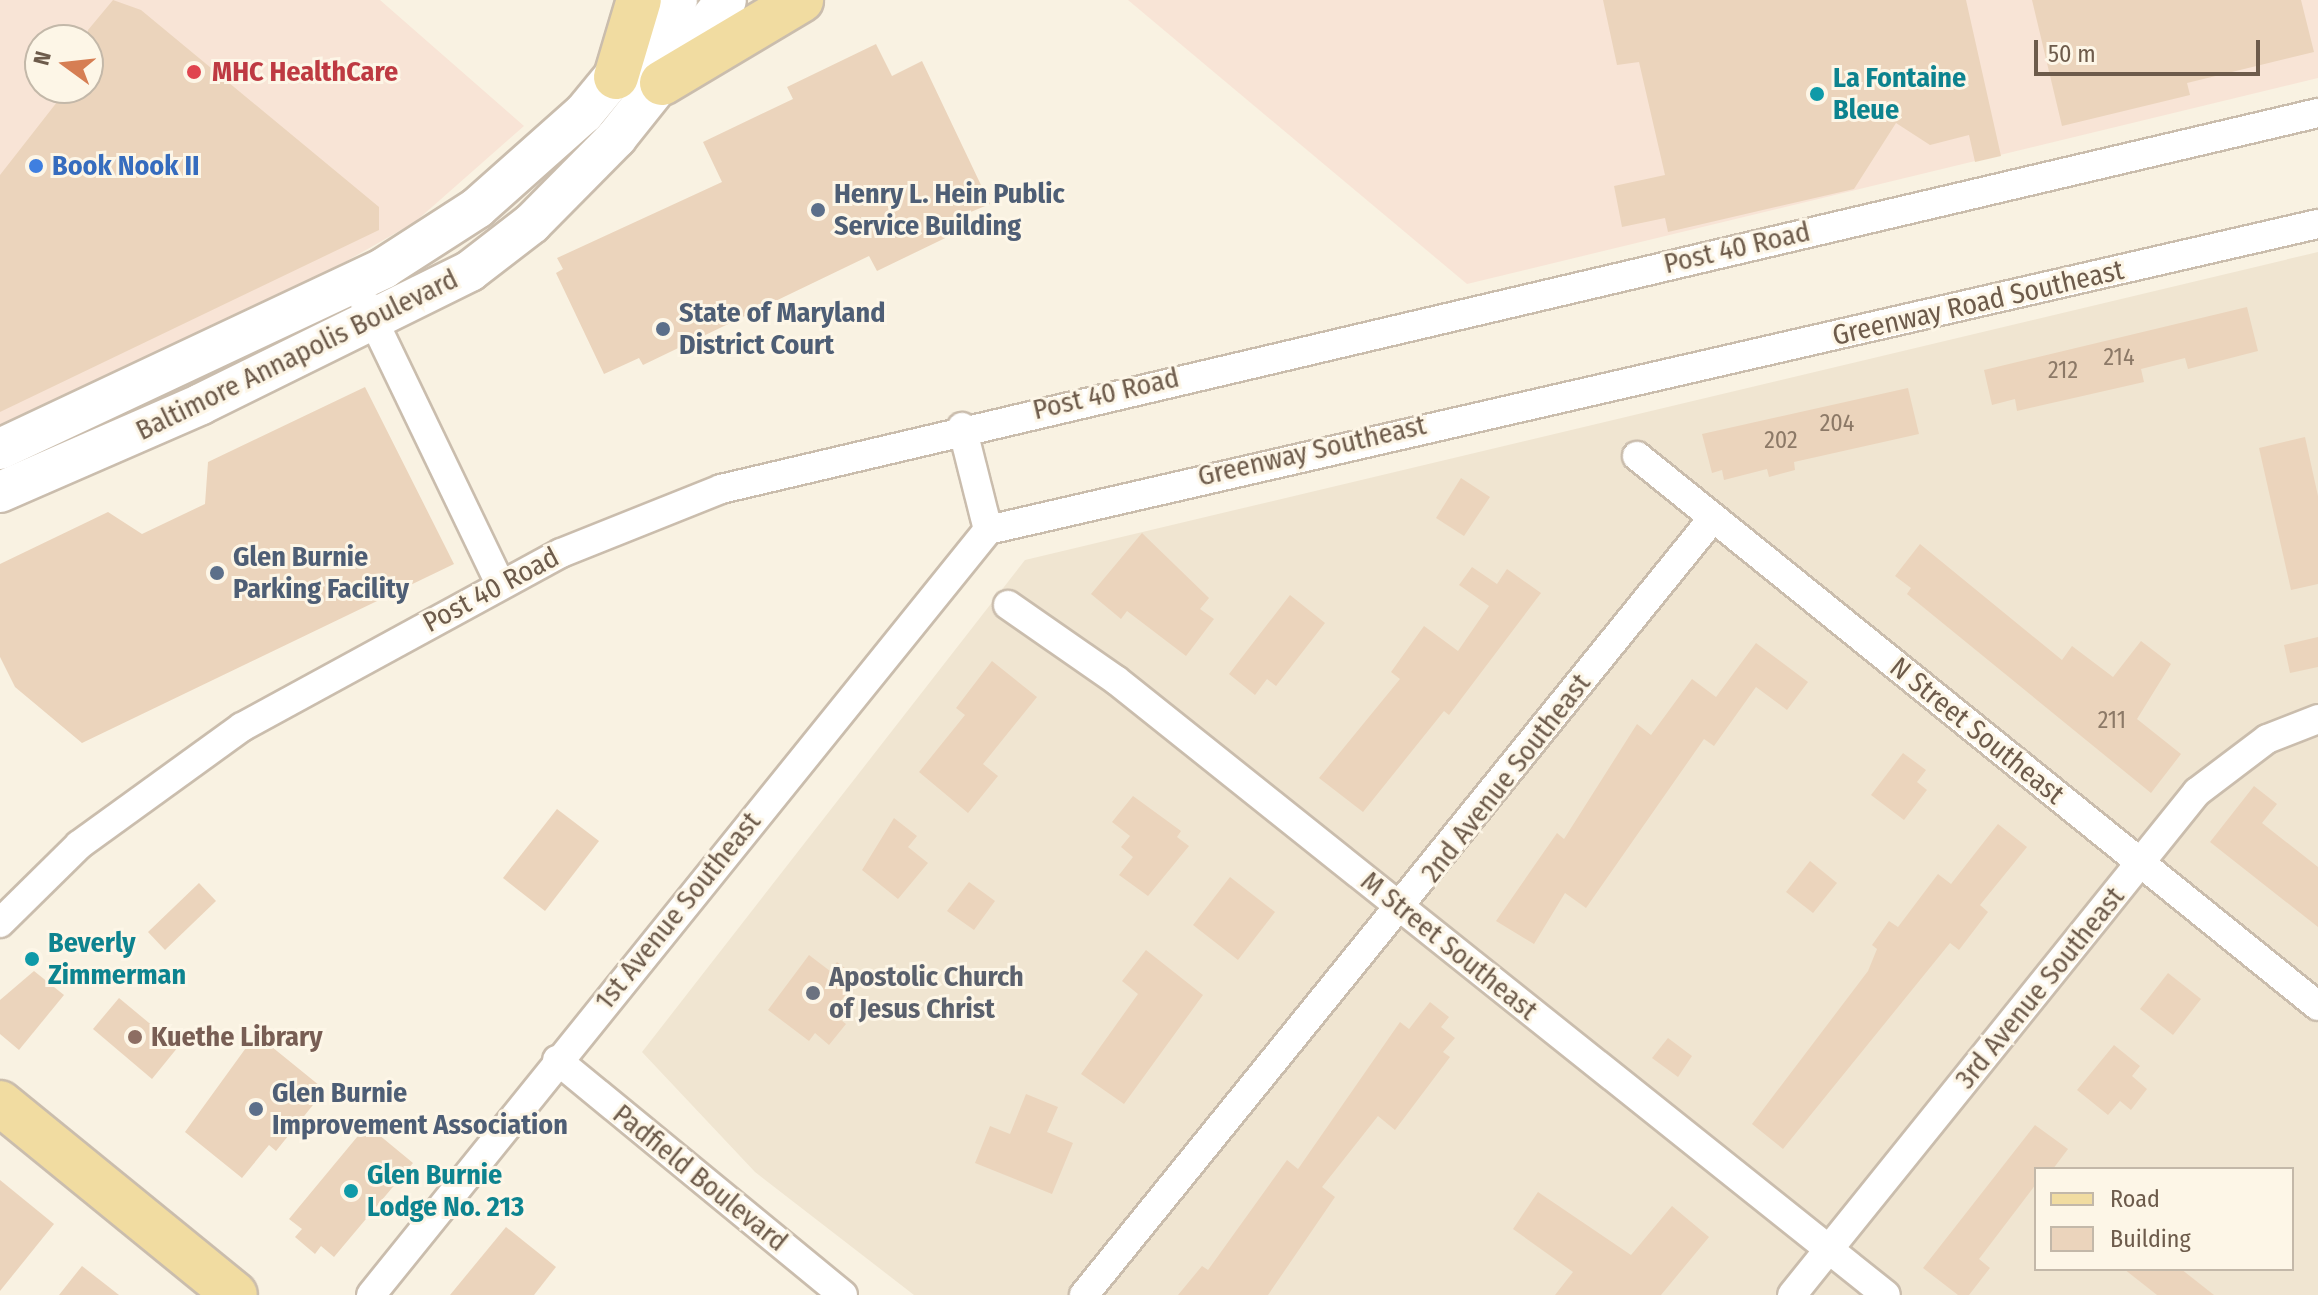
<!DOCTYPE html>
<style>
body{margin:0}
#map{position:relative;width:2318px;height:1295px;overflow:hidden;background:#f9f2e2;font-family:"Fira Sans Condensed",sans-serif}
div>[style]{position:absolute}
.residential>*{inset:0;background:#f0e5d1}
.commercial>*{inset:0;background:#f8e4d6}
.building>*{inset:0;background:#ebd4bc}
.roads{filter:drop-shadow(2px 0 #cabdad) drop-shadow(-2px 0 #cabdad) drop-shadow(0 2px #cabdad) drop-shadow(0 -2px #cabdad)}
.minor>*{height:28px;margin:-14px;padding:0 14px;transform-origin:14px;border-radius:14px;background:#fff}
.secondary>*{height:40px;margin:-20px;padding:0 20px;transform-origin:20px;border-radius:20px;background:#fff}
.primary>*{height:44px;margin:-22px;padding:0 22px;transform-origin:22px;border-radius:22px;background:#f1dca1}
.dots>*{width:22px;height:22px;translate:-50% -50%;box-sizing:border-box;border:4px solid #fdf6e7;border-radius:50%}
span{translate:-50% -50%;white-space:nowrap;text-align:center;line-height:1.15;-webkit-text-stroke:6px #fdf6e7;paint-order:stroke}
.number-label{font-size:24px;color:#8c7967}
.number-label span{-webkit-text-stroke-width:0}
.health-label{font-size:28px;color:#be3a42;font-weight:700}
.left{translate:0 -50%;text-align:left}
.culture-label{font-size:28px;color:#0d838f;font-weight:700}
.shop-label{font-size:28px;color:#366cbe;font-weight:700}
.service-label{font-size:28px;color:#4e5e75;font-weight:700}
.street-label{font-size:28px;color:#6d5b4b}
.worship-label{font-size:28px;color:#5b616d;font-weight:700}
.education-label{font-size:28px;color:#785e54;font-weight:700}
.legend{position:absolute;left:2034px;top:1167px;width:260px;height:104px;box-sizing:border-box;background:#fdf6e7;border:2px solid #c3b8a9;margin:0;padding:10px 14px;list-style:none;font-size:24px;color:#6d5b4b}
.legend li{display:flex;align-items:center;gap:16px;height:40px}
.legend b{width:40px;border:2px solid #c3b8a9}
.north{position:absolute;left:24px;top:24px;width:80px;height:80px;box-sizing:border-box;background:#fdf6e7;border:2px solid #c3b8a9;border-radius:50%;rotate:285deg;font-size:22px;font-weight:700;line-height:32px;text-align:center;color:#6d5b4b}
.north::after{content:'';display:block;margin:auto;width:28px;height:36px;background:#d67e53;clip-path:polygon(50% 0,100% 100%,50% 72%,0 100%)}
.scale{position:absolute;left:2034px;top:40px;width:226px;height:36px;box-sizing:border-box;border:4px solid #6d5b4b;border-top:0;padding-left:10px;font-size:24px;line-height:28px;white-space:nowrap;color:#6d5b4b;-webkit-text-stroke:6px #fdf6e7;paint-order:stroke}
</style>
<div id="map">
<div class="residential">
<i style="clip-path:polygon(evenodd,2318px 252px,2318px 1295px,914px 1295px,755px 1172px,642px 1052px,1025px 560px,2318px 252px,2036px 1169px,2292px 1169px,2292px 1269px,2036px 1269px,2036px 1169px)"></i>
</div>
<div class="commercial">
<i style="clip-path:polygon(evenodd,0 0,380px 0,524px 126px,415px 222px,266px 307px,0 433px,0 0,40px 40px,88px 40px,88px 88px,40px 88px,40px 40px)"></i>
<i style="clip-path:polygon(1128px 0,2318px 0,2318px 78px,1467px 284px)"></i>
</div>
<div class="building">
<i style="clip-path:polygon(113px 0,141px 10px,379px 207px,379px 230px,0 412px,0 175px,68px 88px,88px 88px,88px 30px)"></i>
<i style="clip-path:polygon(1603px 0,1966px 0,2001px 156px,1975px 162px,1969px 135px,1930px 145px,1896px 123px,1854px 189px,1668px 232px,1665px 218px,1622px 227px,1614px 186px,1665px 175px,1639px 62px,1617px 65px)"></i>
<i style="clip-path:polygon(2032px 0,2301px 0,2314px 52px,2187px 83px,2190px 95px,2062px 126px)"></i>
<i style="clip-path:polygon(876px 44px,892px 76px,922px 61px,990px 204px,961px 216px,966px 228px,877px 271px,869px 256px,643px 365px,639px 358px,604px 374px,556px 273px,563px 269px,557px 258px,722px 182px,703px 142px,793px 99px,787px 87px)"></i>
<i style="clip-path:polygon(2247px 307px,2258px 351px,2188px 369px,2185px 358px,2141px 369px,2144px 382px,2017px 411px,2015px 399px,1992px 405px,1984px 370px)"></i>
<i style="clip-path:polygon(365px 387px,454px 564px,82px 743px,15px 687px,0 657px,0 564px,108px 512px,142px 534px,205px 504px,208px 462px)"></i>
<i style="clip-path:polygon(1908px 388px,1919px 434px,1794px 462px,1795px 470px,1769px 477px,1767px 469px,1724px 480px,1722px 470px,1712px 473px,1702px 434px)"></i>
<i style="clip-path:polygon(2305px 437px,2318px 496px,2318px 584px,2291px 590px,2259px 448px)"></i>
<i style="clip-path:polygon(1461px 478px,1490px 497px,1464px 536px,1436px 518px)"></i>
<i style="clip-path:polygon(1142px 533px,1209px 598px,1200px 609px,1214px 619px,1186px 656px,1127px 611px,1121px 619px,1091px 594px)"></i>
<i style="clip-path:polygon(1920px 544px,2062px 660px,2072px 646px,2113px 677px,2141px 641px,2171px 664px,2137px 719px,2181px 754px,2151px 793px,1907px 594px,1911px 588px,1895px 576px)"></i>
<i style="clip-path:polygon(1472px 567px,1497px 584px,1507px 569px,1541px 593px,1449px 715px,1444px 711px,1363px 812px,1319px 778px,1400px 679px,1391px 672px,1424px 626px,1458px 651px,1489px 606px,1459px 585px)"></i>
<i style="clip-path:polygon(1290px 595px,1325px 623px,1276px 686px,1267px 679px,1255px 695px,1229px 674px)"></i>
<i style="clip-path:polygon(2318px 637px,2318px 667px,2290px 673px,2284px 645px)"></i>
<i style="clip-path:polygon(1756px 643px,1808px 682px,1787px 710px,1756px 687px,1714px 746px,1704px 739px,1586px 908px,1565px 893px,1534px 944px,1496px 921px,1557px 833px,1564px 839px,1637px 724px,1651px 735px,1692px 679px,1716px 697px)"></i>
<i style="clip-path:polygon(992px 661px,1037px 697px,983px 764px,998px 776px,968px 813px,919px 772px,965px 715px,956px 708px)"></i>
<i style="clip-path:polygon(1903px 753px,1926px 770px,1917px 782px,1927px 790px,1904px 820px,1871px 795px)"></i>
<i style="clip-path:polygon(2254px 786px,2277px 804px,2262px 823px,2318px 867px,2318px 927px,2210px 842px)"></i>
<i style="clip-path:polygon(1133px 796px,1181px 831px,1177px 837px,1189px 846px,1148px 896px,1119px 875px,1133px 857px,1121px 847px,1130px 836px,1112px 822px)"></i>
<i style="clip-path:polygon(557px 809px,599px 841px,545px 911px,503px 878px)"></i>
<i style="clip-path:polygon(894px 818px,917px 836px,908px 847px,928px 863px,898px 899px,862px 870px)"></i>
<i style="clip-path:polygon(1998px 824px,2027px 847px,1980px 905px,1988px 912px,1959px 950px,1950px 943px,1783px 1149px,1752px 1124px,1868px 971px,1877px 949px,1872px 945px,1889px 921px,1898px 927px,1938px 874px,1951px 884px)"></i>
<i style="clip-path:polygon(1810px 861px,1837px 883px,1813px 913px,1786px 892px)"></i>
<i style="clip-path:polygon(1230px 877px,1275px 912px,1238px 960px,1193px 925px)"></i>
<i style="clip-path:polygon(969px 882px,995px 901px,974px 930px,947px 911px)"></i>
<i style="clip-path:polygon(199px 883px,216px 901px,165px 950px,148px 932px)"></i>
<i style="clip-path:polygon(1146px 950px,1203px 995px,1124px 1104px,1081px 1074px,1138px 994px,1122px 981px)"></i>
<i style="clip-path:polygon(809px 955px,830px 971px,837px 962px,858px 978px,832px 1013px,846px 1024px,829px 1045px,815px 1033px,809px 1041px,768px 1010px)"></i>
<i style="clip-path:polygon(34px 971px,64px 995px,19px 1050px,0 1034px,0 1000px)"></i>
<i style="clip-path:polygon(2168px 973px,2201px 999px,2173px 1035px,2140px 1009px)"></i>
<i style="clip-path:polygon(119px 998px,178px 1047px,152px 1079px,93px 1029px)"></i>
<i style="clip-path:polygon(1430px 1002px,1449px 1017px,1441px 1027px,1455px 1038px,1443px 1052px,1450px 1057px,1395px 1130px,1378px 1116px,1322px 1187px,1335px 1197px,1268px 1295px,1178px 1295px,1202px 1266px,1208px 1270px,1287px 1160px,1298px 1169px,1400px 1022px,1409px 1029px)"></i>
<i style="clip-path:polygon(256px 1034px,325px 1090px,276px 1151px,269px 1145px,242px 1178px,185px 1132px)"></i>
<i style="clip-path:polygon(1668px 1038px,1692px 1056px,1678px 1077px,1652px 1058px)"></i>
<i style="clip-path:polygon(2114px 1045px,2140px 1066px,2132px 1076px,2147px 1089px,2131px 1110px,2120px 1101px,2108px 1115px,2077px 1090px)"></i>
<i style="clip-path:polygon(1026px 1094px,1058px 1107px,1047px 1132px,1073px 1143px,1052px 1194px,975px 1163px,990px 1126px,1010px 1134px)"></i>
<i style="clip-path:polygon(367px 1125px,413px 1163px,334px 1257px,321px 1246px,315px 1254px,295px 1237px,302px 1229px,289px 1219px)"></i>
<i style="clip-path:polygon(2035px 1125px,2068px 1149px,2053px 1169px,2036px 1169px,2036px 1184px,1979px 1259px,1990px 1268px,1969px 1295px,1958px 1295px,1923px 1268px)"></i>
<i style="clip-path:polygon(0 1180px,54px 1224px,0 1291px)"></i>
<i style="clip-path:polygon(1538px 1192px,1631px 1255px,1672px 1206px,1709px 1237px,1661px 1295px,1555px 1295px,1573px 1272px,1513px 1229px)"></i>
<i style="clip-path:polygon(506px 1227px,556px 1267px,534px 1295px,450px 1295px)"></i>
<i style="clip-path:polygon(82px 1266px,119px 1295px,59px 1295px)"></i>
<i style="clip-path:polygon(2124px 1269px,2181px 1269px,2214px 1295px,2157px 1295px)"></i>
</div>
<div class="roads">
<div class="minor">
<i style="left:365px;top:303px;width:311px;rotate:64.3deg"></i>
<i style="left:962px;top:427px;width:106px;rotate:75.8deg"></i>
<i style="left:1637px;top:456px;width:875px;rotate:38.93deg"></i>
<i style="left:988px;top:530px;width:1365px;rotate:-12.96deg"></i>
<i style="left:1008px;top:605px;width:131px;rotate:34.8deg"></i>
<i style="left:1116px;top:680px;width:985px;rotate:38.61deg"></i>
<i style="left:0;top:923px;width:111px;rotate:-44.6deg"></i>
<i style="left:79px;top:845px;width:201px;rotate:-35.9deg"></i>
<i style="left:242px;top:727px;width:363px;rotate:-28.6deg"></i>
<i style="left:561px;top:553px;width:172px;rotate:-21.8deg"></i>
<i style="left:721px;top:489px;width:1641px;rotate:-13.25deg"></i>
<i style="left:557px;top:1060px;width:370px;rotate:39.4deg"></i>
<i style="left:371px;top:1295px;width:983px;rotate:-51.11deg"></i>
<i style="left:1084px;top:1295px;width:1000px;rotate:-51.01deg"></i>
<i style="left:1792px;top:1295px;width:646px;rotate:-51.16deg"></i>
<i style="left:2197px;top:792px;width:88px;rotate:-37.1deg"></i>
<i style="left:2267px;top:739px;width:55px;rotate:-21.4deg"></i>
</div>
<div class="secondary">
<i style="left:0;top:449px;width:425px;rotate:-25.2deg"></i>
<i style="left:384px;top:268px;width:111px;rotate:-32.8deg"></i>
<i style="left:477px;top:208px;width:143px;rotate:-41.6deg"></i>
<i style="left:584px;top:113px;width:146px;rotate:-50.5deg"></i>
<i style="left:0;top:492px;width:219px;rotate:-23.6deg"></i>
<i style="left:201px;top:404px;width:300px;rotate:-26.3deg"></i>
<i style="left:470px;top:271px;width:78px;rotate:-37.7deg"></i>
<i style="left:532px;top:223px;width:120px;rotate:-45.3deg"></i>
<i style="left:616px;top:138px;width:176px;rotate:-51.4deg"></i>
</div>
<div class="primary">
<i style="left:616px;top:77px;width:80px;rotate:-73.4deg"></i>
<i style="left:662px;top:83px;width:162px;rotate:-30.8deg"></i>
<i style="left:0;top:1103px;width:303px;rotate:39.2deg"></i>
</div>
</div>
<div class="dots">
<i style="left:194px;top:72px;background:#e0444e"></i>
<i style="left:1817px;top:94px;background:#0f9aa8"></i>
<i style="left:36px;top:166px;background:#3f7fe0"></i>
<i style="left:818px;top:210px;background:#5c6f8a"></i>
<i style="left:663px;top:329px;background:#5c6f8a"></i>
<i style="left:217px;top:573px;background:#5c6f8a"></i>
<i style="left:32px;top:959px;background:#0f9aa8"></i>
<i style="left:813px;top:993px;background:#6b7280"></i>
<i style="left:135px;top:1037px;background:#8d6e63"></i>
<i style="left:256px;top:1109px;background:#5c6f8a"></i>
<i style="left:351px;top:1191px;background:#0f9aa8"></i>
</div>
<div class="number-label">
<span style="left:2119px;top:358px">214</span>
<span style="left:2063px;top:371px">212</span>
<span style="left:1837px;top:424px">204</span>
<span style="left:1781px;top:441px">202</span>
<span style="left:2112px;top:721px">211</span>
</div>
<div class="health-label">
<span class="left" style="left:212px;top:72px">MHC HealthCare</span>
</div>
<div class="culture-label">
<span class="left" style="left:1833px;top:94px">La Fontaine<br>Bleue</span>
<span class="left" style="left:48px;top:959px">Beverly<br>Zimmerman</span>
<span class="left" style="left:367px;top:1191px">Glen Burnie<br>Lodge No. 213</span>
</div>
<div class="shop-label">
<span class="left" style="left:52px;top:166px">Book Nook II</span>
</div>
<div class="service-label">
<span class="left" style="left:834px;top:210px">Henry L. Hein Public<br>Service Building</span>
<span class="left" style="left:679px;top:329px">State of Maryland<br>District Court</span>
<span class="left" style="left:233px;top:573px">Glen Burnie<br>Parking Facility</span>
<span class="left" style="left:272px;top:1109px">Glen Burnie<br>Improvement Association</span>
</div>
<div class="street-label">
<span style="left:1737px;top:248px;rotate:-13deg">Post 40 Road</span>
<span style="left:1978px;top:303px;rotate:-13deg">Greenway Road Southeast</span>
<span style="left:297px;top:355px;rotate:-26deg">Baltimore Annapolis Boulevard</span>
<span style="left:1106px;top:394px;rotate:-13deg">Post 40 Road</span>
<span style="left:1312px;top:451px;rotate:-13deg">Greenway Southeast</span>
<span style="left:491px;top:590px;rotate:-28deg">Post 40 Road</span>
<span style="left:1977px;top:731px;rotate:39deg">N Street Southeast</span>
<span style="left:1506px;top:778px;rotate:-52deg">2nd Avenue Southeast</span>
<span style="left:678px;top:911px;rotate:-51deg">1st Avenue Southeast</span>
<span style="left:1449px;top:946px;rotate:39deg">M Street Southeast</span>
<span style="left:2040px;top:988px;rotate:-51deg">3rd Avenue Southeast</span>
<span style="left:700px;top:1178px;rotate:39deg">Padfield Boulevard</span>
</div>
<div class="worship-label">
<span class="left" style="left:829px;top:993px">Apostolic Church<br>of Jesus Christ</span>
</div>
<div class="education-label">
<span class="left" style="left:151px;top:1037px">Kuethe Library</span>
</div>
<ul class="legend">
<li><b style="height:10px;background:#f1dca1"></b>Road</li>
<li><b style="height:22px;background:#ebd4bc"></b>Building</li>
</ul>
<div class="north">N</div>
<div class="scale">50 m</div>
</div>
